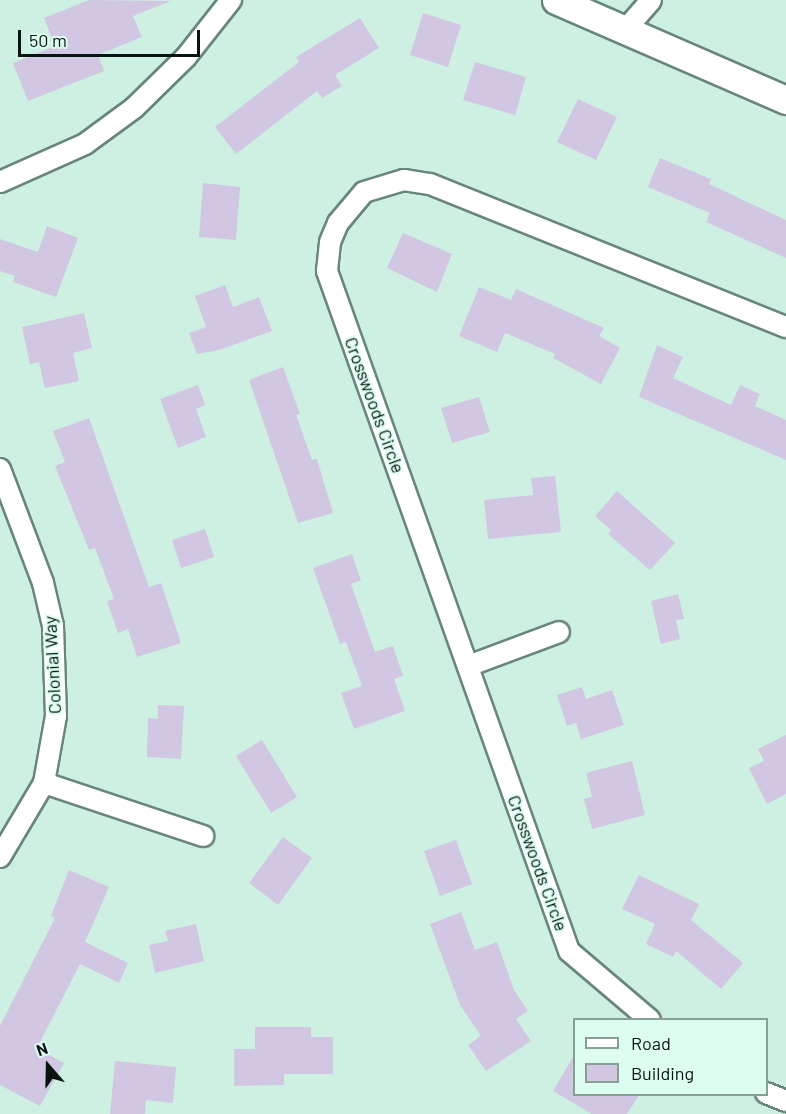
<!DOCTYPE html>
<style>
body{margin:0}
#map{position:relative;width:786px;height:1114px;overflow:hidden;background:#cef0e2;font-family:Barlow,sans-serif}
div>[style]{position:absolute}
.building>*{inset:0;background:#d1c7e2}
.roads{filter:drop-shadow(2px 0 #68867a) drop-shadow(-2px 0 #68867a) drop-shadow(0 2px #68867a) drop-shadow(0 -2px #68867a)}
.street>*{height:20px;margin:-10px;padding:0 10px;transform-origin:10px;border-radius:10px;background:#fff}
.secondary>*{height:27px;margin:-13.5px;padding:0 13.5px;transform-origin:13.5px;border-radius:13.5px;background:#fff}
span{translate:-50% -50%;white-space:nowrap;text-align:center;line-height:1.15;-webkit-text-stroke:4.5px #dcfdef;paint-order:stroke}
.street-label{font-size:18px;color:#08140f}
.legend{position:absolute;left:573px;top:1018px;width:195px;height:78px;box-sizing:border-box;background:#dcfdef;border:2px solid #87a095;margin:0;padding:8px 10px;list-style:none;font-size:18px;color:#08140f}
.legend li{display:flex;align-items:center;gap:12px;height:30px}
.legend b{width:30px;border:2px solid #87a095}
.north{position:absolute;left:18px;top:1036px;width:60px;height:60px;-webkit-text-stroke:4px #dcfdef;paint-order:stroke;rotate:340deg;font-size:16px;font-weight:700;line-height:24px;text-align:center;color:#08140f}
.north::after{content:'';display:block;margin:auto;width:21px;height:27px;background:#08140f;clip-path:polygon(50% 0,100% 100%,50% 72%,0 100%)}
.scale{position:absolute;left:18px;top:30px;width:182px;height:27px;box-sizing:border-box;border:3px solid #08140f;border-top:0;padding-left:8px;font-size:18px;line-height:21px;white-space:nowrap;color:#08140f;-webkit-text-stroke:4px #dcfdef;paint-order:stroke}
</style>
<div id="map">
<div class="building">
<i style="clip-path:polygon(89px 0,171px 1px,133px 16px,142px 37px,98px 55px,104px 71px,28px 101px,13px 63px,55px 46px,44px 18px)"></i>
<i style="clip-path:polygon(423px 13px,461px 25px,448px 67px,410px 55px)"></i>
<i style="clip-path:polygon(360px 18px,379px 48px,335px 75px,342px 86px,322px 98px,317px 91px,236px 154px,215px 127px,299px 62px,296px 57px)"></i>
<i style="clip-path:polygon(475px 62px,526px 77px,515px 115px,463px 100px)"></i>
<i style="clip-path:polygon(578px 99px,617px 117px,596px 160px,557px 142px)"></i>
<i style="clip-path:polygon(660px 158px,711px 179px,709px 184px,786px 220px,786px 258px,706px 222px,710px 213px,648px 187px)"></i>
<i style="clip-path:polygon(203px 183px,240px 187px,236px 240px,199px 237px)"></i>
<i style="clip-path:polygon(47px 226px,78px 238px,56px 297px,13px 282px,15px 276px,0 271px,0 239px,38px 252px)"></i>
<i style="clip-path:polygon(403px 233px,452px 254px,437px 292px,387px 268px)"></i>
<i style="clip-path:polygon(225px 285px,233px 307px,259px 297px,272px 331px,219px 350px,197px 354px,189px 333px,206px 327px,195px 296px)"></i>
<i style="clip-path:polygon(479px 287px,511px 300px,516px 289px,604px 328px,599px 336px,620px 348px,601px 384px,553px 358px,555px 354px,505px 333px,497px 352px,459px 336px)"></i>
<i style="clip-path:polygon(84px 313px,92px 348px,73px 353px,79px 381px,45px 388px,39px 362px,30px 364px,22px 327px)"></i>
<i style="clip-path:polygon(657px 345px,683px 357px,673px 378px,731px 405px,740px 385px,760px 394px,755px 406px,786px 420px,786px 460px,639px 397px)"></i>
<i style="clip-path:polygon(283px 367px,300px 414px,296px 415px,312px 460px,317px 459px,333px 513px,298px 523px,249px 380px)"></i>
<i style="clip-path:polygon(198px 385px,205px 405px,196px 409px,206px 437px,178px 448px,160px 399px)"></i>
<i style="clip-path:polygon(479px 397px,490px 432px,452px 443px,441px 408px)"></i>
<i style="clip-path:polygon(89px 418px,149px 587px,161px 583px,181px 643px,137px 657px,128px 629px,118px 633px,107px 601px,114px 599px,95px 548px,89px 550px,55px 466px,65px 462px,53px 431px)"></i>
<i style="clip-path:polygon(555px 476px,561px 532px,488px 539px,484px 500px,533px 495px,531px 478px)"></i>
<i style="clip-path:polygon(617px 491px,675px 543px,650px 570px,608px 534px,611px 530px,595px 516px)"></i>
<i style="clip-path:polygon(205px 529px,214px 557px,181px 568px,172px 540px)"></i>
<i style="clip-path:polygon(352px 554px,361px 580px,351px 584px,375px 652px,393px 646px,403px 676px,394px 679px,405px 711px,354px 729px,341px 693px,362px 686px,346px 642px,340px 644px,313px 568px)"></i>
<i style="clip-path:polygon(678px 594px,684px 619px,676px 620px,680px 639px,661px 644px,651px 601px)"></i>
<i style="clip-path:polygon(582px 687px,586px 699px,612px 690px,624px 725px,581px 739px,576px 723px,567px 726px,557px 695px)"></i>
<i style="clip-path:polygon(158px 705px,184px 706px,181px 759px,147px 757px,148px 718px,158px 719px)"></i>
<i style="clip-path:polygon(786px 735px,786px 794px,767px 804px,749px 768px,764px 761px,758px 749px)"></i>
<i style="clip-path:polygon(262px 740px,297px 797px,271px 813px,236px 756px)"></i>
<i style="clip-path:polygon(632px 761px,645px 815px,592px 829px,584px 799px,592px 797px,586px 773px)"></i>
<i style="clip-path:polygon(283px 837px,312px 858px,278px 905px,249px 883px)"></i>
<i style="clip-path:polygon(456px 840px,472px 884px,440px 896px,424px 851px)"></i>
<i style="clip-path:polygon(69px 870px,109px 887px,85px 942px,128px 963px,119px 983px,80px 964px,37px 1048px,64px 1063px,40px 1106px,0 1085px,0 1026px,55px 918px,51px 916px)"></i>
<i style="clip-path:polygon(639px 875px,699px 904px,691px 920px,743px 963px,721px 989px,676px 951px,673px 957px,646px 944px,655px 924px,622px 909px)"></i>
<i style="clip-path:polygon(461px 912px,475px 950px,497px 942px,514px 990px,528px 1011px,516px 1019px,531px 1041px,486px 1071px,468px 1045px,481px 1036px,460px 1005px,430px 924px)"></i>
<i style="clip-path:polygon(196px 924px,204px 961px,155px 973px,149px 945px,168px 941px,165px 931px)"></i>
<i style="clip-path:polygon(255px 1027px,311px 1027px,311px 1037px,333px 1037px,333px 1074px,284px 1074px,284px 1085px,234px 1086px,234px 1049px,255px 1049px)"></i>
<i style="clip-path:polygon(574px 1055px,574px 1095px,639px 1095px,627px 1114px,592px 1114px,553px 1091px)"></i>
<i style="clip-path:polygon(115px 1061px,176px 1067px,173px 1103px,146px 1100px,145px 1114px,110px 1114px)"></i>
</div>
<div class="roads">
<div class="street">
<i style="left:626px;top:29px;width:38px;rotate:-49deg"></i>
<i style="left:0;top:182px;width:93px;rotate:-24.1deg"></i>
<i style="left:85px;top:144px;width:61px;rotate:-36.3deg"></i>
<i style="left:134px;top:108px;width:73px;rotate:-44.4deg"></i>
<i style="left:186px;top:57px;width:73px;rotate:-51.7deg"></i>
<i style="left:0;top:469px;width:122px;rotate:69.3deg"></i>
<i style="left:43px;top:583px;width:44px;rotate:76.9deg"></i>
<i style="left:53px;top:626px;width:90px;rotate:88.1deg"></i>
<i style="left:56px;top:716px;width:68px;rotate:100.2deg"></i>
<i style="left:44px;top:783px;width:86px;rotate:120.7deg"></i>
<i style="left:468px;top:666px;width:97px;rotate:-20.5deg"></i>
<i style="left:44px;top:783px;width:168px;rotate:18.4deg"></i>
<i style="left:650px;top:1020px;width:106px;rotate:-139.6deg"></i>
<i style="left:569px;top:951px;width:722px;rotate:-109.59deg"></i>
<i style="left:327px;top:271px;width:29px;rotate:-84deg"></i>
<i style="left:330px;top:242px;width:21px;rotate:-67deg"></i>
<i style="left:338px;top:223px;width:40px;rotate:-50deg"></i>
<i style="left:364px;top:192px;width:42px;rotate:-16.7deg"></i>
<i style="left:404px;top:180px;width:26px;rotate:9deg"></i>
<i style="left:430px;top:184px;width:384px;rotate:21.9deg"></i>
<i style="left:766px;top:1093px;width:22px;rotate:22deg"></i>
</div>
<div class="secondary">
<i style="left:556px;top:0;width:251px;rotate:23.5deg"></i>
</div>
</div>
<div class="street-label">
<span style="left:375px;top:405px;rotate:70deg">Crosswoods Circle</span>
<span style="left:52px;top:665px;rotate:-93deg">Colonial Way</span>
<span style="left:538px;top:863px;rotate:70deg">Crosswoods Circle</span>
</div>
<ul class="legend">
<li><b style="height:8px;background:#fff"></b>Road</li>
<li><b style="height:16px;background:#d1c7e2"></b>Building</li>
</ul>
<div class="north">N</div>
<div class="scale">50 m</div>
</div>
